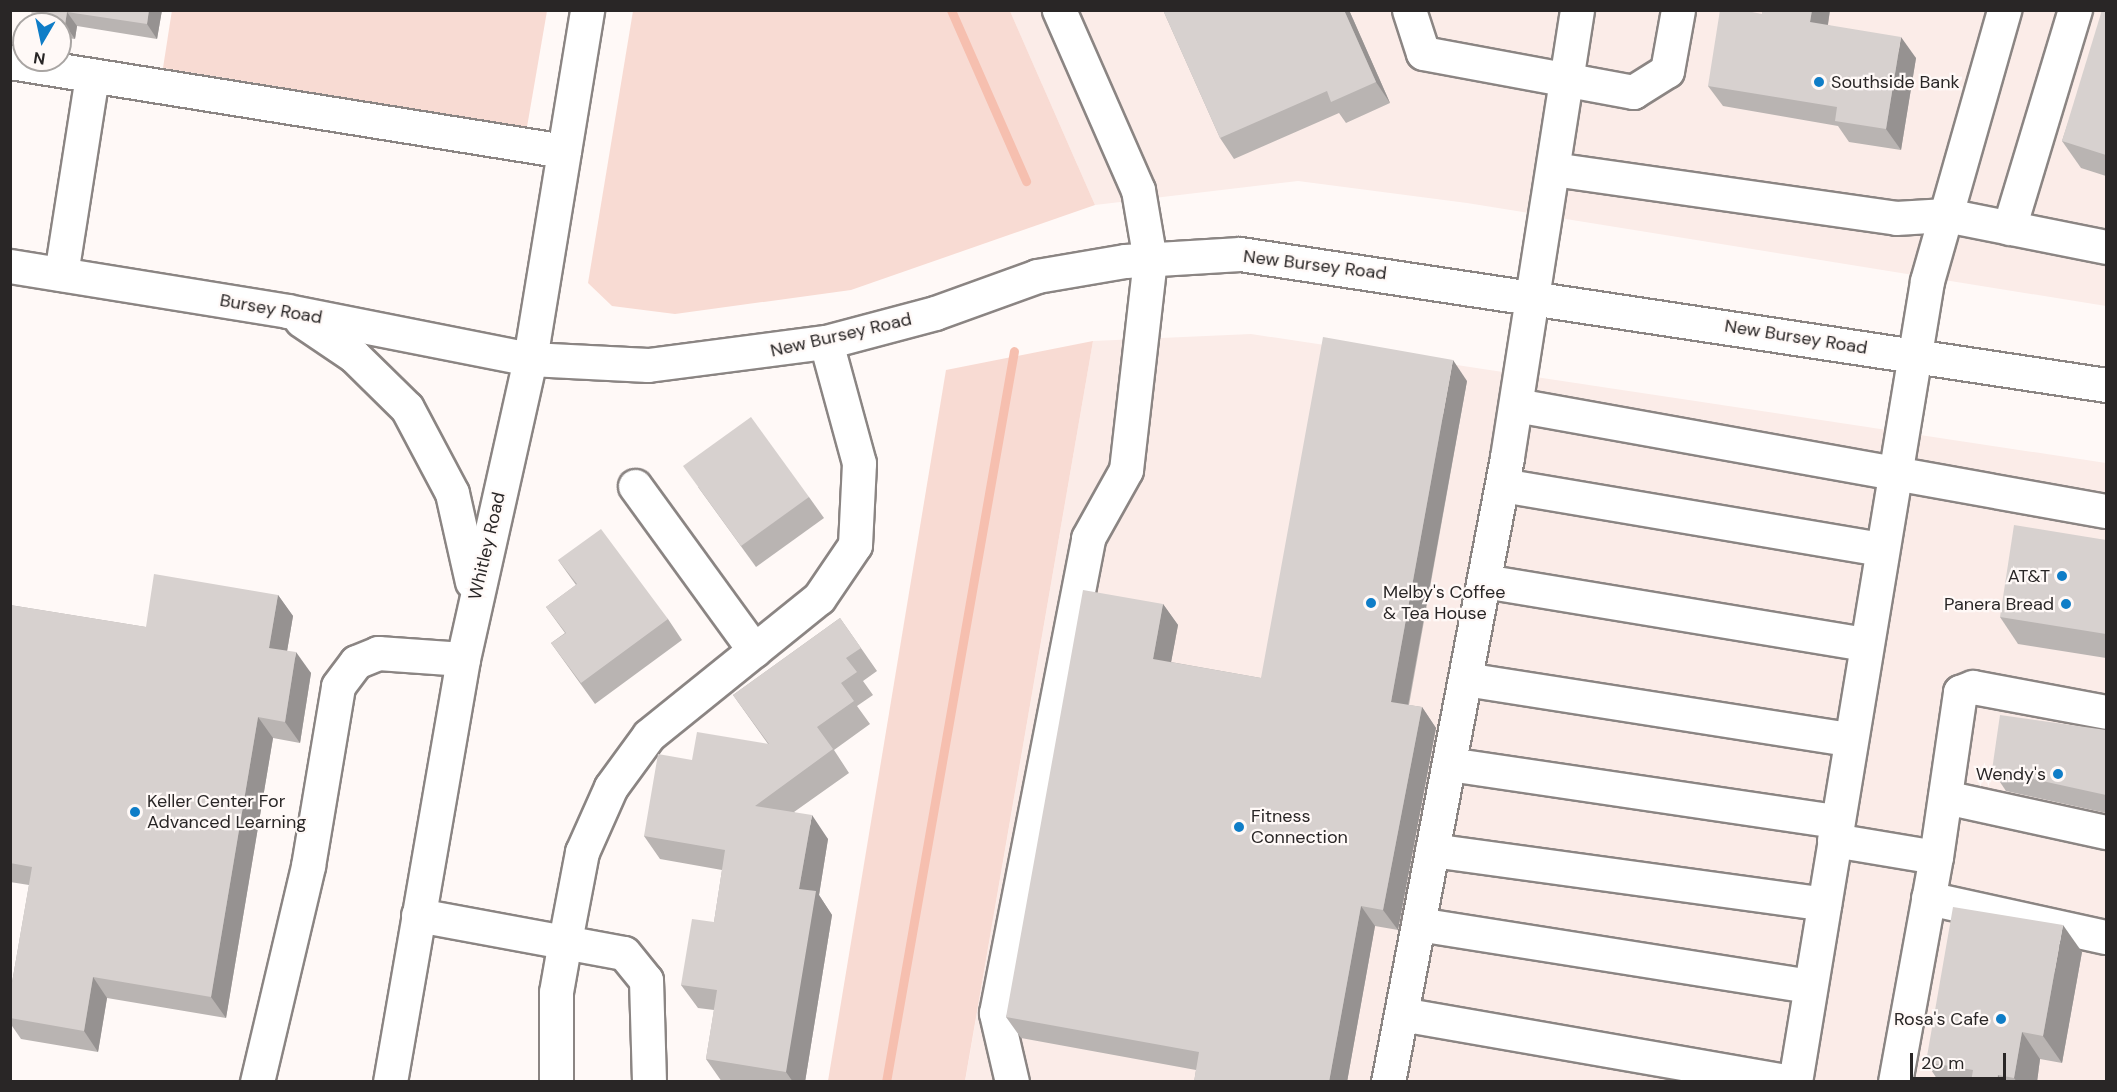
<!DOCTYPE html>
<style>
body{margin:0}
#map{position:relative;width:2117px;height:1092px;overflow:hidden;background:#fff9f7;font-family:"DM Sans",sans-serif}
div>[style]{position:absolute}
.built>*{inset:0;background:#fbece8}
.green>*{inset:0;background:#f8dbd3}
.stream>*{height:9px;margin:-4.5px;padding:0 4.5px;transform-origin:4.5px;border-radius:4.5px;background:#f6bfaf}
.roads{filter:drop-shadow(2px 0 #8b8583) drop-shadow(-2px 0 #8b8583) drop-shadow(0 2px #8b8583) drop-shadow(0 -2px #8b8583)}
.minor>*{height:33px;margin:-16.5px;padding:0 16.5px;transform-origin:16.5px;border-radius:16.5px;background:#fff}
.wall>*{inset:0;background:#b9b4b2}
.shaded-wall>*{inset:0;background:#969291}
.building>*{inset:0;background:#d7d1cf}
.dots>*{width:16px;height:16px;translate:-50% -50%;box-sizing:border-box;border:3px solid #fff9f7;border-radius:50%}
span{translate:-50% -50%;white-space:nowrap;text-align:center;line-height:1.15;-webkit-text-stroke:4.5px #fff9f7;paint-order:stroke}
.poi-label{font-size:18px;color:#292626}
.left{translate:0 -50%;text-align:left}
.right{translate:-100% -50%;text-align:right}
.street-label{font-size:18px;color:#292626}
.frame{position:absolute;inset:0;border:12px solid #292626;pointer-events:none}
.north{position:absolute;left:12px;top:12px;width:60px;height:60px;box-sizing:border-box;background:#fff9f7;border:2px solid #a9a5a3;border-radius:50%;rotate:189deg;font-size:16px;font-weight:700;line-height:24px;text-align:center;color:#292626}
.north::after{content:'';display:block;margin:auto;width:21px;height:27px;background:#0f7dc7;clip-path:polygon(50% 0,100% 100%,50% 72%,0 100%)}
.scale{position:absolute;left:1910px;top:1053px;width:96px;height:27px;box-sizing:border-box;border:3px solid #292626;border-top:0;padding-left:8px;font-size:18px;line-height:21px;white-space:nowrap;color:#292626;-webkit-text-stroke:4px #fff9f7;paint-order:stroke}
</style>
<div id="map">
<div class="built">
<i style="clip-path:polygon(1010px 11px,2106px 11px,2106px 306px,1467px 203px,1298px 181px,1095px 205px)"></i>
<i style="clip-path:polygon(1251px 334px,2106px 463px,2106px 1081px,965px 1082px,1093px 341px)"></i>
</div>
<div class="green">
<i style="clip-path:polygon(172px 10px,547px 10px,547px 11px,527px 127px,163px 68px)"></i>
<i style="clip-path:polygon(633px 11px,1010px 11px,1095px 205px,851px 290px,675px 314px,612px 306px,588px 283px)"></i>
<i style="clip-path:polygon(1093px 341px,965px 1081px,828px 1081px,946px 370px)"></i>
</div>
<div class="stream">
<i style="left:951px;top:10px;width:187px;rotate:66.3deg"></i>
<i style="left:886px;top:1082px;width:742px;rotate:-80.07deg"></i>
</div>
<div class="roads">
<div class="minor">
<i style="left:1409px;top:10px;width:45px;rotate:72deg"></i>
<i style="left:1423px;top:53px;width:214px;rotate:10.5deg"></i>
<i style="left:1633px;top:92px;width:40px;rotate:-32deg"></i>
<i style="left:1667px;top:71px;width:62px;rotate:-79.8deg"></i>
<i style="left:10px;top:62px;width:561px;rotate:9.13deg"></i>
<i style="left:1553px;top:169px;width:346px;rotate:8.1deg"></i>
<i style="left:1896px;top:218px;width:50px;rotate:-3.4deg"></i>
<i style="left:1946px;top:215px;width:163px;rotate:11.3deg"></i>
<i style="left:2009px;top:228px;width:228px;rotate:-73.2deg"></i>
<i style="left:10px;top:266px;width:281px;rotate:9.2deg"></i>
<i style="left:287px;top:311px;width:248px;rotate:11.2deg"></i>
<i style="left:530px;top:359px;width:118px;rotate:2.9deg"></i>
<i style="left:648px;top:365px;width:179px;rotate:-7.4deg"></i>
<i style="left:826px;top:342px;width:113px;rotate:-14.9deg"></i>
<i style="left:935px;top:313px;width:109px;rotate:-19.9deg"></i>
<i style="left:1037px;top:276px;width:89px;rotate:-9.7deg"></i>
<i style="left:1125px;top:261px;width:115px;rotate:-3.5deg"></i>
<i style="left:1240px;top:254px;width:876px;rotate:8.6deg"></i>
<i style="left:61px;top:274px;width:201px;rotate:-81.1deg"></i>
<i style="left:301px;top:320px;width:64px;rotate:34.2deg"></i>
<i style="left:354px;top:356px;width:74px;rotate:44.5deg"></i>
<i style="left:407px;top:408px;width:96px;rotate:62.1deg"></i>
<i style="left:452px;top:493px;width:91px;rotate:77.3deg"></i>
<i style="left:1516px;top:405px;width:599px;rotate:10.19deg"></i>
<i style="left:1502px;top:485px;width:384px;rotate:9.6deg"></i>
<i style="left:635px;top:486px;width:203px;rotate:54deg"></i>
<i style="left:1484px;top:581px;width:386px;rotate:9.4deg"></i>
<i style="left:1465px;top:679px;width:390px;rotate:8.9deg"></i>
<i style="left:1449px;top:764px;width:392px;rotate:8.4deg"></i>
<i style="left:1945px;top:797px;width:165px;rotate:12.3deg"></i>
<i style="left:1834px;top:840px;width:103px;rotate:9.5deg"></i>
<i style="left:1936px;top:857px;width:167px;rotate:-81.7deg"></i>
<i style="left:1960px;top:692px;width:14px;rotate:-21deg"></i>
<i style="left:1973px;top:687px;width:135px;rotate:10.6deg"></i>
<i style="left:1432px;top:850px;width:396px;rotate:7.8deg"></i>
<i style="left:1928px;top:898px;width:182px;rotate:12.4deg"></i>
<i style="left:418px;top:915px;width:209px;rotate:10.5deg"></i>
<i style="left:624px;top:953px;width:35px;rotate:51deg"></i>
<i style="left:646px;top:980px;width:102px;rotate:88.3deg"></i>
<i style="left:1418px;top:924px;width:397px;rotate:9deg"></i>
<i style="left:1401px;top:1014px;width:396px;rotate:9.9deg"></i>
<i style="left:257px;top:1082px;width:222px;rotate:-76.7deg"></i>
<i style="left:308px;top:866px;width:182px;rotate:-80.5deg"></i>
<i style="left:338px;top:686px;width:30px;rotate:-53deg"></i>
<i style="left:356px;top:662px;width:24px;rotate:-22deg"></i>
<i style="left:378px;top:653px;width:85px;rotate:4deg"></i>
<i style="left:390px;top:1082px;width:429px;rotate:-80.2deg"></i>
<i style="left:463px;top:659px;width:307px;rotate:-77.4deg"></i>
<i style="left:530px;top:359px;width:354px;rotate:-80.7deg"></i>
<i style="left:556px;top:1082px;width:90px;rotate:-90deg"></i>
<i style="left:556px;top:992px;width:52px;rotate:-80deg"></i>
<i style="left:565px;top:941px;width:91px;rotate:-79.2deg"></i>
<i style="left:582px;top:852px;width:71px;rotate:-66deg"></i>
<i style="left:611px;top:787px;width:64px;rotate:-53.8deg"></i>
<i style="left:649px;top:735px;width:218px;rotate:-38.9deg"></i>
<i style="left:819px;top:598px;width:64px;rotate:-55.8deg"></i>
<i style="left:855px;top:545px;width:82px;rotate:-87.2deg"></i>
<i style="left:859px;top:463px;width:125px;rotate:-105.3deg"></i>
<i style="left:1012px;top:1082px;width:71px;rotate:-103.1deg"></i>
<i style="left:996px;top:1013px;width:484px;rotate:-79deg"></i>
<i style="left:1088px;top:538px;width:78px;rotate:-60.8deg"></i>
<i style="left:1126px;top:470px;width:211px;rotate:-83.5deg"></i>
<i style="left:1150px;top:260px;width:71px;rotate:-99.7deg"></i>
<i style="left:1138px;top:190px;width:197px;rotate:-113.7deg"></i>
<i style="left:1388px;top:1082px;width:636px;rotate:-79.22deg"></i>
<i style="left:1507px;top:457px;width:452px;rotate:-81.1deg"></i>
<i style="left:1795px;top:1082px;width:812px;rotate:-80.64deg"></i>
<i style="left:1927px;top:281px;width:282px;rotate:-74.1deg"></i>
<i style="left:1895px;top:1082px;width:229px;rotate:-79.7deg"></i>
</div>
</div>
<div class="wall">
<i style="clip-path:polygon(27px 10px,162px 10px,157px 39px,77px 26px,75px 39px,60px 37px,60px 24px,34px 24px,31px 19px,32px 11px)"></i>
<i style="clip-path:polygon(1163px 10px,1349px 10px,1390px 103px,1346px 123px,1339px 113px,1234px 159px,1220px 138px)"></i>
<i style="clip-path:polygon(1762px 10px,1830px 10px,1828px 25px,1916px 58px,1901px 150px,1849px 142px,1838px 126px,1723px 106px,1708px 86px,1762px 14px)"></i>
<i style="clip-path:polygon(2106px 10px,2106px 176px,2081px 168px,2062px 141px)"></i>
<i style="clip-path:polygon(1467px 381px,1409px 705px,1422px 707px,1436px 728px,1398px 930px,1375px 926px,1347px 1082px,1194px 1082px,1196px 1070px,1021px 1038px,1006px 1017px,1163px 604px,1178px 625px,1171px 662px,1261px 678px)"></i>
<i style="clip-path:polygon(698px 487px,809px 497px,824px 518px,756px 567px)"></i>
<i style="clip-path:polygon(2106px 540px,2106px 658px,2018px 644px,2000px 617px)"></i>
<i style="clip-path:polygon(558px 560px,668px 619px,682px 640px,595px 704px,551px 643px,565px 633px,546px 607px,576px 585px)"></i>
<i style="clip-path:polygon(278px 595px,293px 616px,287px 651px,311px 673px,300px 743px,273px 738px,226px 1018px,107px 998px,98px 1052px,21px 1039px,10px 1023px,10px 994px,29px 885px,10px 882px,10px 605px,146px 627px)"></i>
<i style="clip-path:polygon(840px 618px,877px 671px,863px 681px,873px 695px,857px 706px,870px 724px,834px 750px,849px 773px,794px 812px,828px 839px,819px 895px,832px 915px,805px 1082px,722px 1082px,706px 1059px,714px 1010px,698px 1008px,681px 985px,714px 922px,722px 870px,660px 859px,644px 836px,692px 760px,768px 744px,733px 695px)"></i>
<i style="clip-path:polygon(2106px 730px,2106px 813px,2006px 791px,1992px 770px)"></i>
<i style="clip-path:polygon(2082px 952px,2062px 1063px,2040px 1059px,2037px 1082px,1939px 1082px,1926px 1062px)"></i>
</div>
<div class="shaded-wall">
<i style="clip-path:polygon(149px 10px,162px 10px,157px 39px,147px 24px)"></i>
<i style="clip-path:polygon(1344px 10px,1349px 10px,1390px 103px,1376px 82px)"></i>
<i style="clip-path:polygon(1812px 10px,1830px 10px,1825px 43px,1810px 22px)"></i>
<i style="clip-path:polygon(67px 12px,77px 26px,75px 39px,65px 25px)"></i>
<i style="clip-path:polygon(1901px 37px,1916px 58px,1901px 150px,1886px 129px)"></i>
<i style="clip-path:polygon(1453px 360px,1467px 381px,1405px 722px,1391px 702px)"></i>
<i style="clip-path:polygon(278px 595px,293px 616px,284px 669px,269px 648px)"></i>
<i style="clip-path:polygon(1163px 604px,1178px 625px,1168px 679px,1153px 659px)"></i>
<i style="clip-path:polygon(296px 652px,311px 673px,300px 743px,285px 722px)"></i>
<i style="clip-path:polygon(1422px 707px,1436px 728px,1398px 930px,1383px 910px)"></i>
<i style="clip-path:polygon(258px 717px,273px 738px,226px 1018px,211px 997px)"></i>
<i style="clip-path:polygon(812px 815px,828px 839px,819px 895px,832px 915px,805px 1082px,793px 1082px,786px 1072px,799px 889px)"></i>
<i style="clip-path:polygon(1361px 906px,1375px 926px,1347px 1082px,1329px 1082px)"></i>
<i style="clip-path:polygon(2063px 925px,2082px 952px,2062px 1063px,2043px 1036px)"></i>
<i style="clip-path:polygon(93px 977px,107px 998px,98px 1052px,84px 1031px)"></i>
<i style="clip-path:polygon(2022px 1032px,2040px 1059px,2037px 1082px,2017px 1082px,2014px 1078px)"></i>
<i style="clip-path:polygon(1998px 1075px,2003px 1082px,1997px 1082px)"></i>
</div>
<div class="building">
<i style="clip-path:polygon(32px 10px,149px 10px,147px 24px,67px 12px,65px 25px,31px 19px)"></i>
<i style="clip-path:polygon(1163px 10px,1344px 10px,1376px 82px,1331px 102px,1327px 91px,1220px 138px)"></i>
<i style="clip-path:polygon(1720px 10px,1742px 10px,1762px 14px,1762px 10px,1812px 10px,1810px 22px,1901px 37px,1886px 129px,1835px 121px,1837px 107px,1708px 86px)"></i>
<i style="clip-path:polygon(2102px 10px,2106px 10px,2106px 155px,2062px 141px)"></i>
<i style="clip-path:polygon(1323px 337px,1453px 360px,1391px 702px,1422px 707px,1383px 910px,1361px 906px,1329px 1082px,1194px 1082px,1199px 1052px,1006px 1017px,1083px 590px,1163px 604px,1153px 659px,1261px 678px)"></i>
<i style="clip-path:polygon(751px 417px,809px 497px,741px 546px,683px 466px)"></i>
<i style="clip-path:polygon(2014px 525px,2106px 540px,2106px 634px,2000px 617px)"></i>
<i style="clip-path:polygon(601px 529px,668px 619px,581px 683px,551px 643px,566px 633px,546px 607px,577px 584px,558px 560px)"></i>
<i style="clip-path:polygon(154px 574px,278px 595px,269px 648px,296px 652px,285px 722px,258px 717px,211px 997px,93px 977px,84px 1031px,10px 1018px,10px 994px,32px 867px,10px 863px,10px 605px,146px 627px)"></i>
<i style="clip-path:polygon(840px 618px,861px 648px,846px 658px,857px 672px,841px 683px,854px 701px,817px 727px,833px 749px,755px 806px,812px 815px,799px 889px,816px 891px,786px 1072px,706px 1059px,717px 990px,681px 985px,692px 919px,714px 922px,725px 850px,644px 836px,658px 754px,692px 760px,697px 732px,769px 744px,733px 695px)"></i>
<i style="clip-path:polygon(2000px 715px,2106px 730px,2106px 795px,1992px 770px)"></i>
<i style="clip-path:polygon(1953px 907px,2063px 925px,2043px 1036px,2022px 1032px,2014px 1078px,1998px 1075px,1997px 1082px,1971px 1082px,1973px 1070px,1926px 1062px)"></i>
</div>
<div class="dots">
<i style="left:1819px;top:82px;background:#0f7dc7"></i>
<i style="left:2062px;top:576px;background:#0f7dc7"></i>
<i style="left:1371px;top:603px;background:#0f7dc7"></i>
<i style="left:2066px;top:604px;background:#0f7dc7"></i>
<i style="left:2058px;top:774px;background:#0f7dc7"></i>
<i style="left:135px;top:812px;background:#0f7dc7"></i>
<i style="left:1239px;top:827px;background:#0f7dc7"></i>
<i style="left:2001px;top:1019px;background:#0f7dc7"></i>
</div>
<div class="poi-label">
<span class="left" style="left:1831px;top:82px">Southside Bank</span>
<span class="right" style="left:2050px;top:576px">AT&amp;T</span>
<span class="left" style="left:1383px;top:603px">Melby's Coffee<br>&amp; Tea House</span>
<span class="right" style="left:2054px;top:604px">Panera Bread</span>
<span class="right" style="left:2046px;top:774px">Wendy's</span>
<span class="left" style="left:147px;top:812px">Keller Center For<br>Advanced Learning</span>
<span class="left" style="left:1251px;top:827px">Fitness<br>Connection</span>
<span class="right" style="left:1989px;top:1019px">Rosa's Cafe</span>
</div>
<div class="street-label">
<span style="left:1315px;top:265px;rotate:7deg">New Bursey Road</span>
<span style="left:271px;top:309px;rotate:10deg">Bursey Road</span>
<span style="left:841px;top:335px;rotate:-13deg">New Bursey Road</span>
<span style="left:1796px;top:337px;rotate:9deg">New Bursey Road</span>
<span style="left:487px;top:546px;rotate:-77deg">Whitley Road</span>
</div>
<div class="frame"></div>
<div class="north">N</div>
<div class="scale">20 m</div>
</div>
